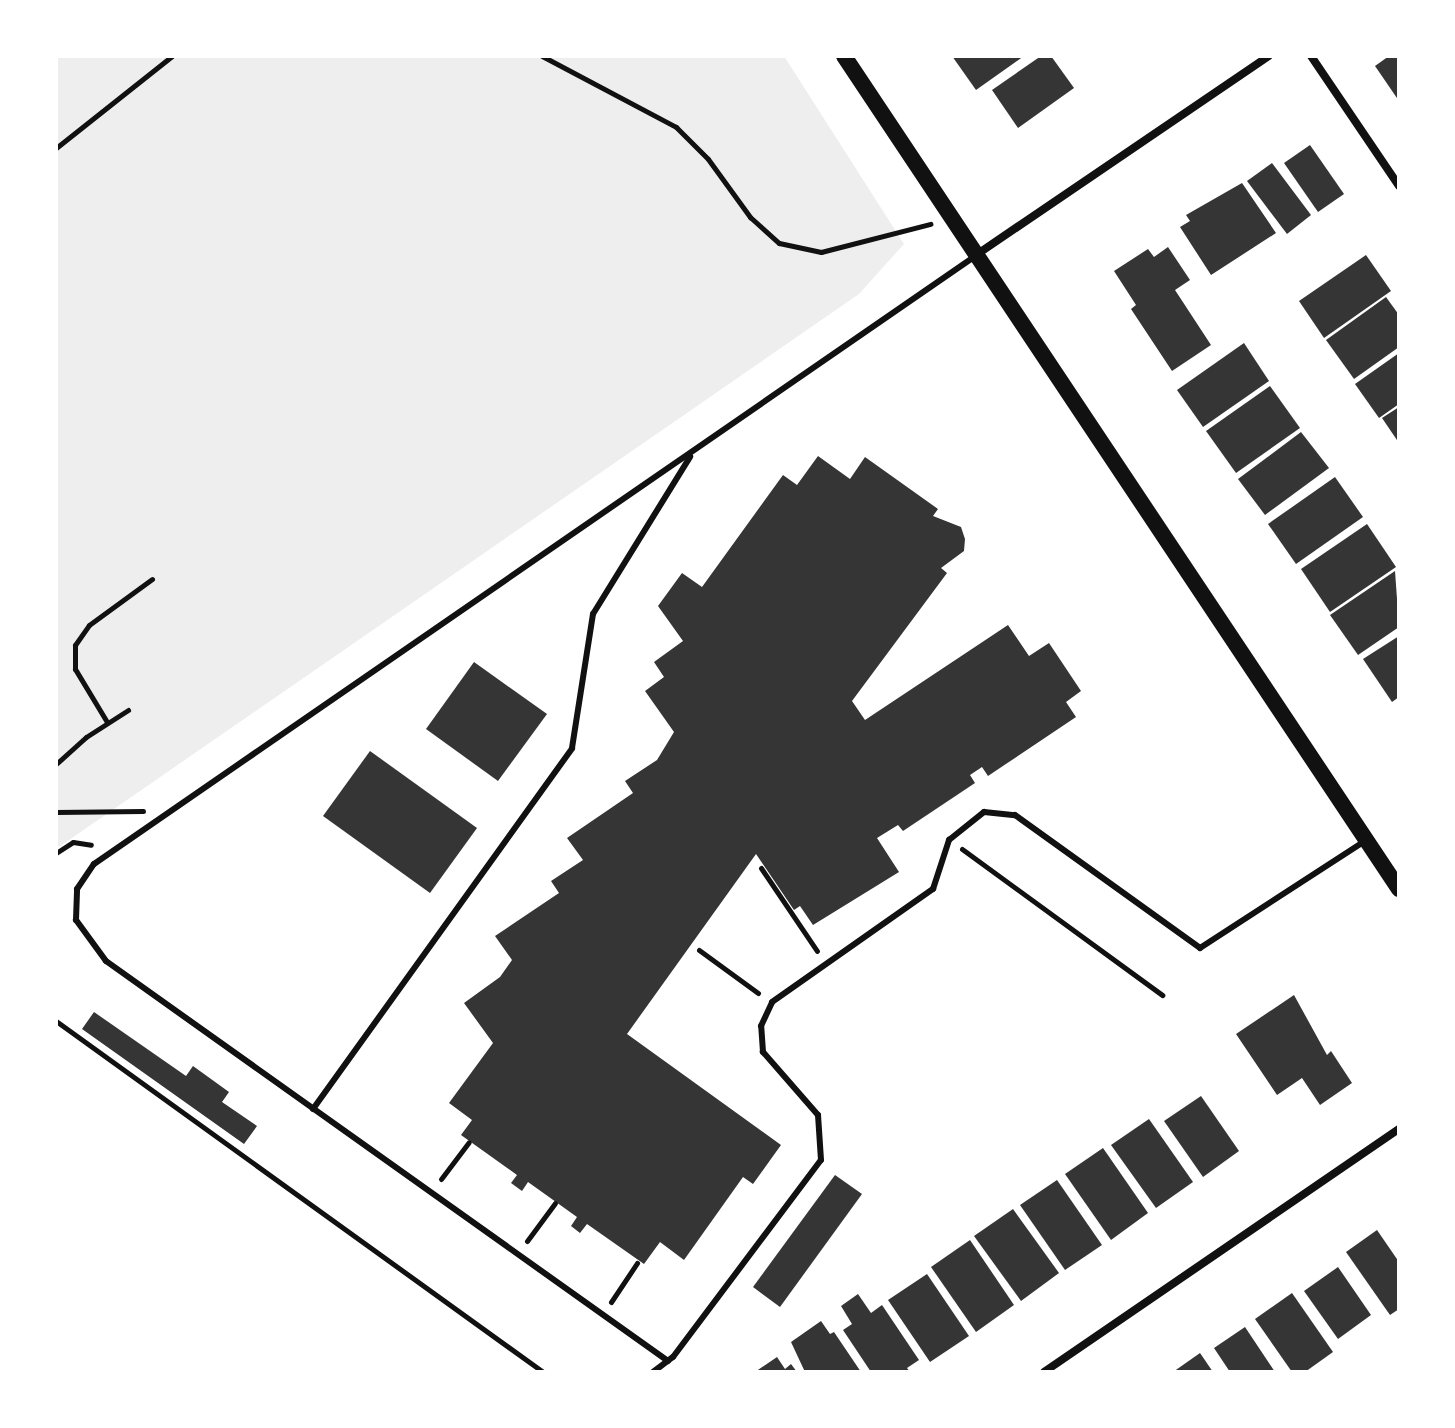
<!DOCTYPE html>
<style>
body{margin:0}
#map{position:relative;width:1455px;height:1428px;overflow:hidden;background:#fff;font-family:"Zilla Slab",serif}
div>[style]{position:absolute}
.green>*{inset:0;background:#eee}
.building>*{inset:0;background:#353535}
.path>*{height:5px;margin:-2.5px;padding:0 2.5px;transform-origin:2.5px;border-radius:2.5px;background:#111}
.service>*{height:6px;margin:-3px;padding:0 3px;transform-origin:3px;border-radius:3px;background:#111}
.minor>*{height:8px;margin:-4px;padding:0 4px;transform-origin:4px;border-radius:4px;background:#111}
.secondary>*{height:16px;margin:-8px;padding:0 8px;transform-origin:8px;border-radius:8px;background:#111}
span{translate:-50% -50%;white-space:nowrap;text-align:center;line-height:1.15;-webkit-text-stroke:6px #fff;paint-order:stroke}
.frame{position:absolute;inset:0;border:58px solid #fff;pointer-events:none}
</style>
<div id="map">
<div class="green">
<i style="clip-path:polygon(56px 56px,784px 56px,904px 244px,859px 294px,56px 849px)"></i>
</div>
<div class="building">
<i style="clip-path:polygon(952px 56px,1024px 56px,976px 90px)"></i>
<i style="clip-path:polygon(1041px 56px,1051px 56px,1074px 88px,1018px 128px,992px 90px)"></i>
<i style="clip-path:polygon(1389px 56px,1399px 56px,1399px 101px,1375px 66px)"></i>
<i style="clip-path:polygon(1310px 145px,1344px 194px,1318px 212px,1284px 163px)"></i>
<i style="clip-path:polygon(1272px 163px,1311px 215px,1287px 234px,1247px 181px)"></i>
<i style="clip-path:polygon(1242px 183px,1276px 233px,1211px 275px,1180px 227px,1190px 221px,1186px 215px)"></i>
<i style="clip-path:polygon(1168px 247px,1190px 280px,1175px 290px,1211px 345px,1172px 371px,1131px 309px,1136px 305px,1114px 271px,1148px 249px,1154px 257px)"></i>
<i style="clip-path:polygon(1366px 255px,1391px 291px,1324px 338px,1299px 301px)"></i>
<i style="clip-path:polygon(1386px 297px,1399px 315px,1399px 347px,1354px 379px,1326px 340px)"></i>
<i style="clip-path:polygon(1244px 343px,1269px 381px,1203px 427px,1177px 390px)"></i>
<i style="clip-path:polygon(1399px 353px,1399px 404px,1379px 418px,1355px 384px)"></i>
<i style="clip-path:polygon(1270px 386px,1300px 428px,1236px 473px,1206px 431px)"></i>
<i style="clip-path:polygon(1399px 407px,1399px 443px,1382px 418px)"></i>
<i style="clip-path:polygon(1301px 432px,1329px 468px,1265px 515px,1238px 479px)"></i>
<i style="clip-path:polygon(818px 456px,850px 479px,865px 457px,938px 509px,933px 516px,961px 527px,965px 539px,964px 551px,941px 568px,947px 573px,852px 701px,865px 720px,1008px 625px,1029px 656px,1049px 643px,1081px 691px,1066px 702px,1076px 717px,988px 776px,982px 767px,970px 775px,975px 783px,903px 831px,898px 825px,877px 838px,899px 872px,813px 925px,800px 906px,794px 910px,756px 854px,627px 1034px,781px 1145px,753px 1184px,743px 1177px,684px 1260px,660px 1242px,644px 1264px,587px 1224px,580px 1233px,571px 1226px,577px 1217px,528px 1182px,522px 1191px,511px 1183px,517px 1175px,461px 1135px,472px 1120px,449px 1103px,493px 1043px,464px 1003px,500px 977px,512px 960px,495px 936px,559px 893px,551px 881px,583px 860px,567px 838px,633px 793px,625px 781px,657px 760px,674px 732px,645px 691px,664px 677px,654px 662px,683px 641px,658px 606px,682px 573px,702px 587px,783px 475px,797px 485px)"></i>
<i style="clip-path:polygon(1335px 477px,1363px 517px,1296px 564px,1268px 524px)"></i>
<i style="clip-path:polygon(1367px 524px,1396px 567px,1330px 612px,1301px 569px)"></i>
<i style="clip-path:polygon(1395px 571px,1399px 627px,1358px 655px,1330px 615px)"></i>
<i style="clip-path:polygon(1399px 636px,1399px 697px,1392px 702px,1363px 659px)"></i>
<i style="clip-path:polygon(474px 662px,547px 714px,498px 781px,426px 729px)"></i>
<i style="clip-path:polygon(370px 751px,477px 828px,430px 893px,323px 816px)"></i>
<i style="clip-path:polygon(1294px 995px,1327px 1055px,1331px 1051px,1352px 1083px,1320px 1105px,1302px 1078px,1277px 1095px,1236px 1034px)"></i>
<i style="clip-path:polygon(94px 1012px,186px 1076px,193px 1066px,229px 1092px,222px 1102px,257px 1126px,244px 1144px,82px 1029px)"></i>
<i style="clip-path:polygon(1201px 1096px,1239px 1151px,1203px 1177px,1164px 1121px)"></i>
<i style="clip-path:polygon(1149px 1119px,1193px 1182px,1156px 1208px,1111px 1145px)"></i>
<i style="clip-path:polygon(1103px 1148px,1148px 1213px,1111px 1240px,1065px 1174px)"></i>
<i style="clip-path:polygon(835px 1175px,862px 1194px,780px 1307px,753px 1287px)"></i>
<i style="clip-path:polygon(1057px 1180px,1102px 1245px,1065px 1270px,1020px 1205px)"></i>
<i style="clip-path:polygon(1013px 1209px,1059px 1273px,1021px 1301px,974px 1236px)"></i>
<i style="clip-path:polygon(1377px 1230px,1399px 1262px,1399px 1309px,1390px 1315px,1346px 1252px)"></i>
<i style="clip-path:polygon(970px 1240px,1014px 1305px,976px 1332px,931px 1267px)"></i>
<i style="clip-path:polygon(1338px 1267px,1371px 1315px,1338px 1339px,1304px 1291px)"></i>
<i style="clip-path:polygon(927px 1274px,969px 1336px,930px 1362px,888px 1300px)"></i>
<i style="clip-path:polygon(1292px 1293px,1333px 1352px,1305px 1372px,1292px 1372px,1255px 1319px)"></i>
<i style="clip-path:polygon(858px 1294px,871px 1313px,882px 1305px,919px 1360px,907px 1368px,910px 1372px,871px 1372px,843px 1330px,852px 1324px,841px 1306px)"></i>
<i style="clip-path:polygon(821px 1321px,830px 1334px,834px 1332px,861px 1372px,805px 1372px,791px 1342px)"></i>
<i style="clip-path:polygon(1245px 1327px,1275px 1372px,1230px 1372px,1214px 1348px)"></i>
<i style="clip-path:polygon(1200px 1353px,1213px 1372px,1173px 1372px)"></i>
<i style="clip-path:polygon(777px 1357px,785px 1369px,791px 1364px,797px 1372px,755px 1372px)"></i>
</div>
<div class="path">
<i style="left:542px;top:56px;width:152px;rotate:27.9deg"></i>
<i style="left:676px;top:127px;width:45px;rotate:45deg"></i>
<i style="left:708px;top:159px;width:72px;rotate:54.1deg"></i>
<i style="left:750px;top:217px;width:39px;rotate:42deg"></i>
<i style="left:779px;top:243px;width:43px;rotate:12.1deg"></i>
<i style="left:821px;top:252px;width:113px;rotate:-14.4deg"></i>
<i style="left:56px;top:148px;width:148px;rotate:-38.4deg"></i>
<i style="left:107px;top:722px;width:62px;rotate:-121.1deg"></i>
<i style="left:75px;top:669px;width:24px;rotate:-90deg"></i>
<i style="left:75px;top:645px;width:24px;rotate:-55deg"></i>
<i style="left:89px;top:625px;width:78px;rotate:-36.1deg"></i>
<i style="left:56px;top:764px;width:40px;rotate:-42deg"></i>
<i style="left:86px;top:737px;width:50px;rotate:-32.7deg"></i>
<i style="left:56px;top:812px;width:87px;rotate:-0.7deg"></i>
<i style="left:962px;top:849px;width:248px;rotate:36.1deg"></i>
<i style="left:56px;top:853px;width:20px;rotate:-33deg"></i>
<i style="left:73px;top:842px;width:18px;rotate:9deg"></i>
<i style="left:761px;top:868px;width:100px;rotate:56deg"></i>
<i style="left:699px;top:950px;width:73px;rotate:36.1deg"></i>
<i style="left:56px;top:1021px;width:600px;rotate:35.78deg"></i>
<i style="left:441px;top:1179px;width:46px;rotate:-52.9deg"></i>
<i style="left:527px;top:1241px;width:47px;rotate:-53.6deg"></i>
<i style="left:611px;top:1302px;width:47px;rotate:-56.3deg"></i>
</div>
<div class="service">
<i style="left:313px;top:1109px;width:444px;rotate:-54.3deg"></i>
<i style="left:572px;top:748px;width:136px;rotate:-81.1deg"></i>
<i style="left:593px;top:614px;width:185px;rotate:-58.3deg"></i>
<i style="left:668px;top:1361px;width:690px;rotate:-144.56deg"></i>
<i style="left:106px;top:961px;width:51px;rotate:-126.2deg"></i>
<i style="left:76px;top:920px;width:31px;rotate:-88deg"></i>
<i style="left:77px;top:889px;width:30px;rotate:-56deg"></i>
<i style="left:94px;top:864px;width:1069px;rotate:-34.6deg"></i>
<i style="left:653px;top:1372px;width:25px;rotate:-37deg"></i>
<i style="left:673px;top:1357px;width:246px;rotate:-53.1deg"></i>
<i style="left:821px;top:1160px;width:45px;rotate:-93.8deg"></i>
<i style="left:818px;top:1115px;width:84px;rotate:-131.1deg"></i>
<i style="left:763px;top:1052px;width:26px;rotate:-94deg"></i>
<i style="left:761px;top:1026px;width:26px;rotate:-65deg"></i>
<i style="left:772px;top:1002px;width:197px;rotate:-35.1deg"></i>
<i style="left:933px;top:889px;width:52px;rotate:-71.9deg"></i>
<i style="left:949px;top:840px;width:45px;rotate:-38.7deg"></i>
<i style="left:984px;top:812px;width:31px;rotate:6deg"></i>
<i style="left:1015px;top:815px;width:228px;rotate:35.7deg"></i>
<i style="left:1200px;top:948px;width:198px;rotate:-33deg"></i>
</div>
<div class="minor">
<i style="left:1311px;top:56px;width:157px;rotate:55.9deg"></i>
<i style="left:976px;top:255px;width:354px;rotate:-34.2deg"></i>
<i style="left:1044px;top:1372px;width:430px;rotate:-34.4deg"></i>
</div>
<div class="secondary">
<i style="left:844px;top:56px;width:1001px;rotate:56.33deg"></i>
</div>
<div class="frame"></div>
</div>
